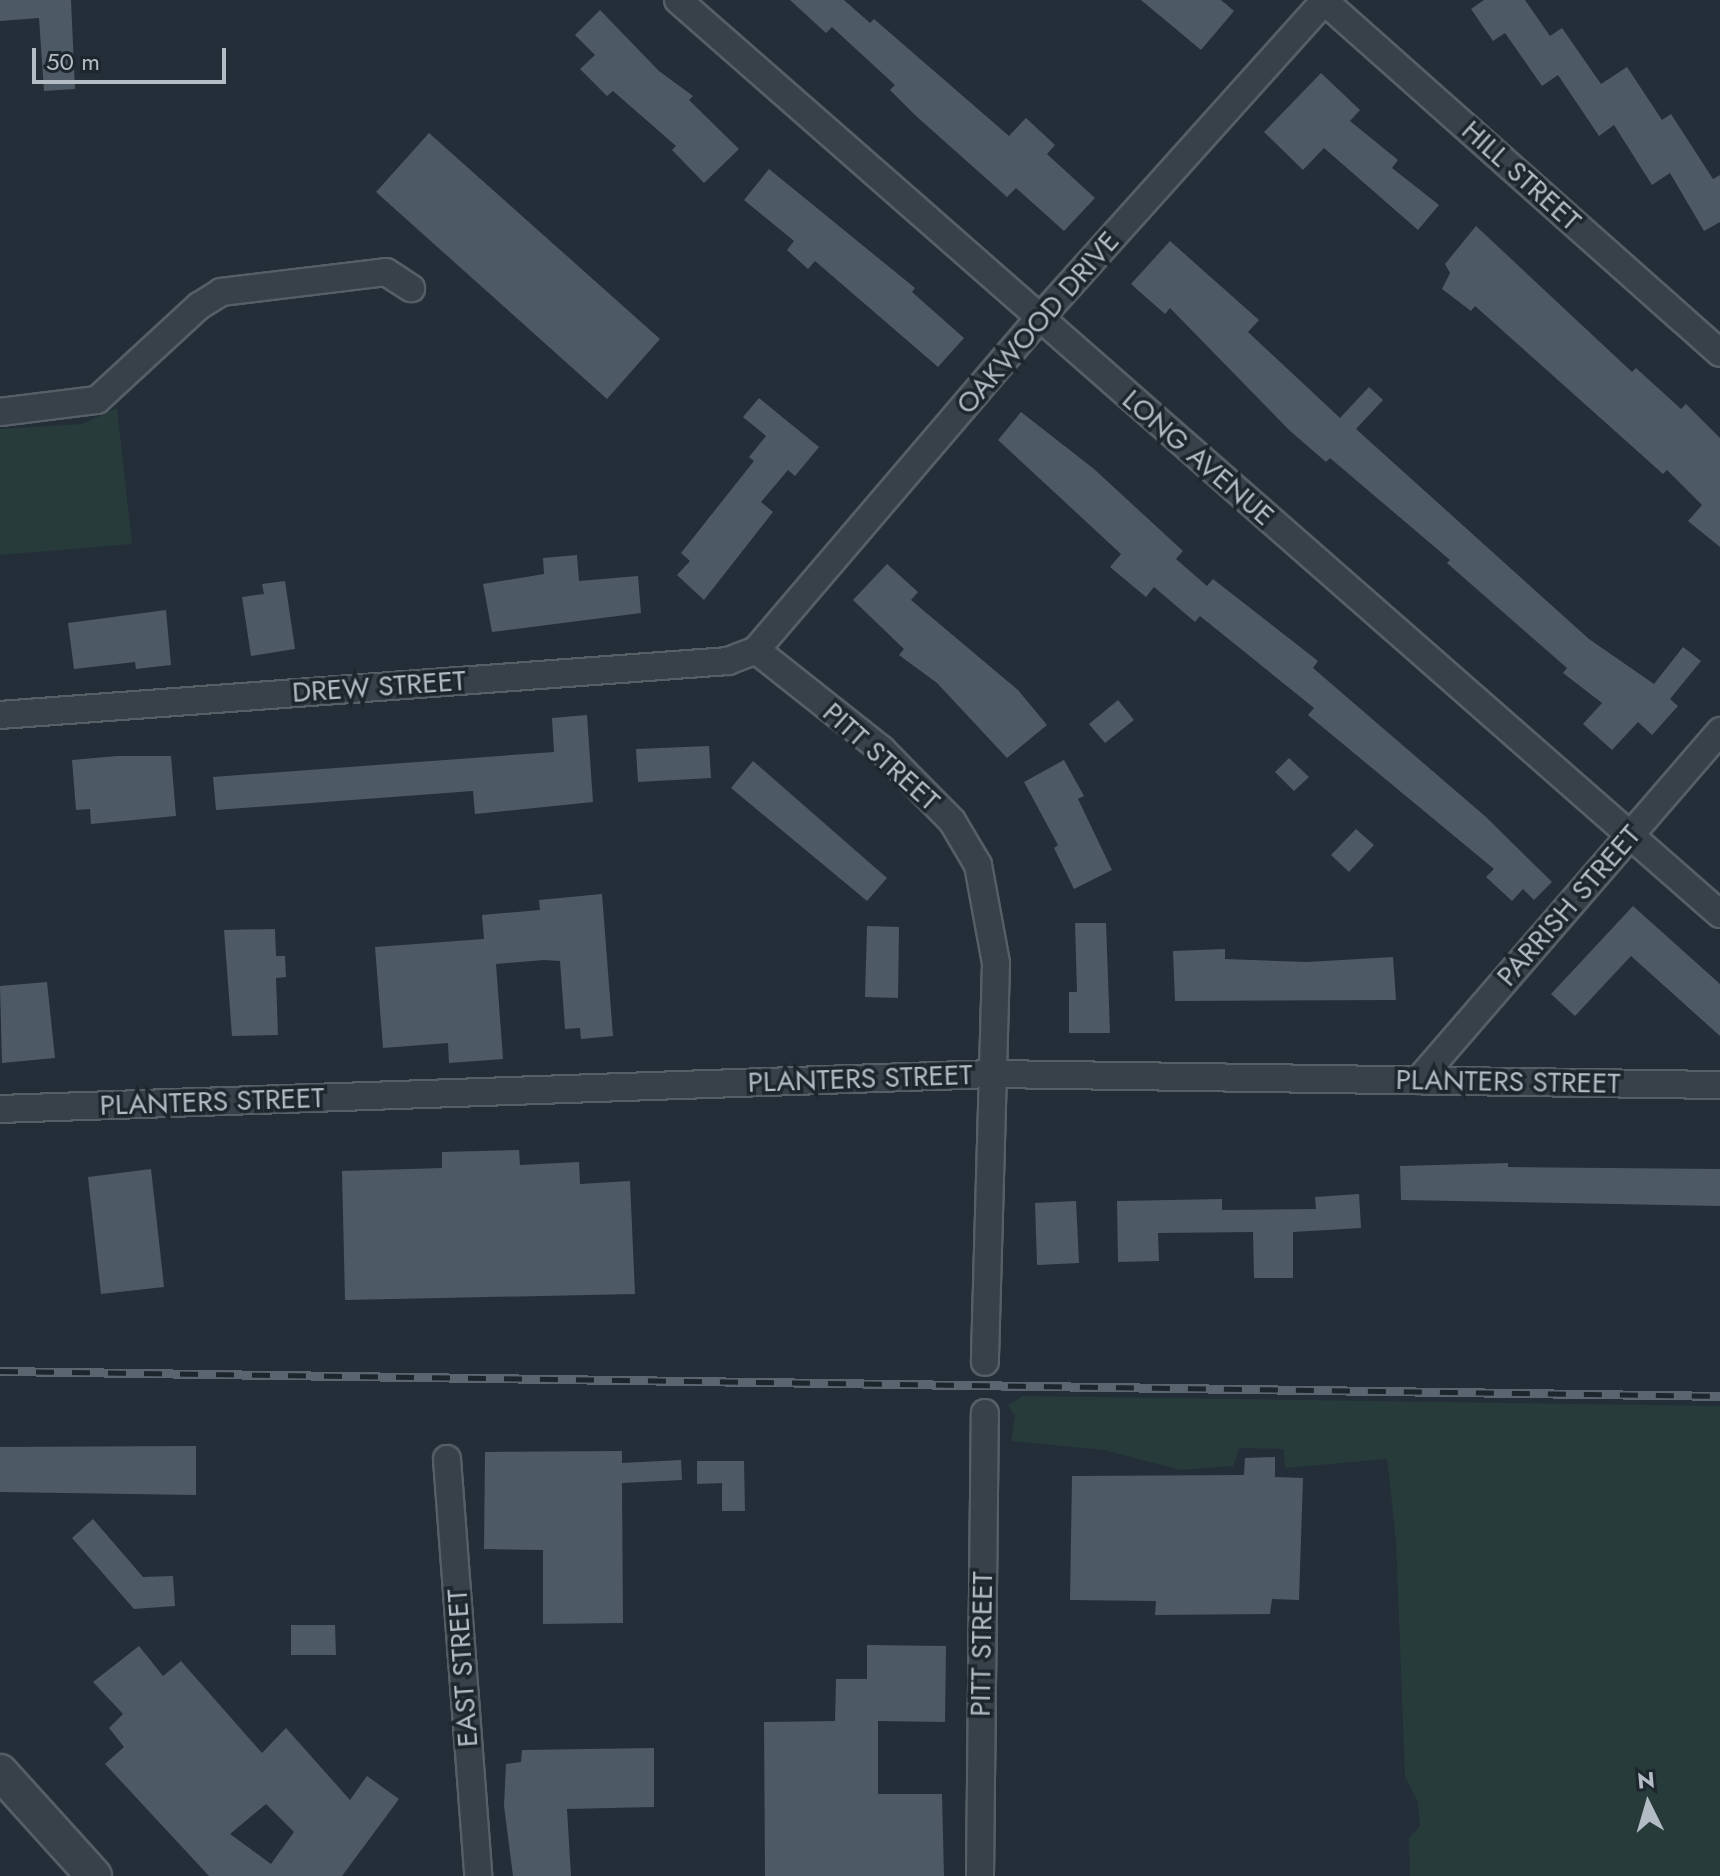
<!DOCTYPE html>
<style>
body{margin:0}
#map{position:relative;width:1720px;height:1876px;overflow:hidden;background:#242e38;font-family:Jost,sans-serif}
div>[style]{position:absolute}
.green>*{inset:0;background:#273b3a}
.building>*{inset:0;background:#4d5964}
.roads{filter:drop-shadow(2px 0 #565e66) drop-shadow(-2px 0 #565e66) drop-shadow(0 2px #565e66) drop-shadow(0 -2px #565e66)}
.minor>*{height:26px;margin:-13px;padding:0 13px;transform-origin:13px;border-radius:13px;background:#384049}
.tertiary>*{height:34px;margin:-17px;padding:0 17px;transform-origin:17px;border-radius:17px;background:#384049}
.rail>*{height:9px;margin-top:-4.5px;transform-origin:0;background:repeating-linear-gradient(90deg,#1d252d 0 18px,#5a656f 0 36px);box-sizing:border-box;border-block:2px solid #5a656f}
span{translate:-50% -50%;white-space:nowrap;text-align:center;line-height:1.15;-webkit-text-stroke:7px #1d252d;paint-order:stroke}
.street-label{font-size:28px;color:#b3bbc5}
.north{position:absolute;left:1608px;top:1764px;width:80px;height:80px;-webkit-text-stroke:6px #1d252d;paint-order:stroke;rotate:355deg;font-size:22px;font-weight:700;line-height:32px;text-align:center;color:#b3bbc5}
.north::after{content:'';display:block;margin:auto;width:28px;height:36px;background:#b3bbc5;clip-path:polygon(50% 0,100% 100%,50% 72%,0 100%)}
.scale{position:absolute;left:32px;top:48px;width:194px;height:36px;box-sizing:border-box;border:4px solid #b3bbc5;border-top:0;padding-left:10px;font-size:24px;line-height:28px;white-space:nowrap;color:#b3bbc5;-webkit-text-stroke:6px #1d252d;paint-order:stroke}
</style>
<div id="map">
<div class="green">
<i style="clip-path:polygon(117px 408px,132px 544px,0 555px,0 429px,82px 424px)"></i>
<i style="clip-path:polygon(1023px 1396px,1720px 1406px,1720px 1876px,1410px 1876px,1409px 1838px,1420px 1826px,1418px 1802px,1405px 1776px,1396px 1541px,1387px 1459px,1285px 1468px,1284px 1449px,1240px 1448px,1233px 1466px,1181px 1470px,1104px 1450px,1011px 1441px,1015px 1416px,1008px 1405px)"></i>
</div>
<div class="building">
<i style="clip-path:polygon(0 0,71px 0,75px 89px,44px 91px,39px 18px,0 21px)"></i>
<i style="clip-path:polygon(790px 0,844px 0,870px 23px,874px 19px,1009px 136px,1026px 118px,1055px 145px,1047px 154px,1095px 198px,1064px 231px,1016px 188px,1007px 197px,916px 116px,890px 90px,895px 85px,832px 27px,826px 33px)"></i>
<i style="clip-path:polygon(1141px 0,1221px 0,1234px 11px,1201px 50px)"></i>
<i style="clip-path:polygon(1484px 0,1525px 0,1550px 36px,1562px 28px,1601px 84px,1627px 67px,1662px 120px,1671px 114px,1713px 179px,1720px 175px,1720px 222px,1704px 231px,1670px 173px,1652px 185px,1614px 125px,1599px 136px,1558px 75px,1542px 86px,1505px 33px,1493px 41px,1471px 9px)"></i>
<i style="clip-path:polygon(600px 10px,659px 71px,693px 96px,689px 100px,739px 149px,704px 183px,672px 150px,676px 146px,613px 91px,607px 96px,580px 69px,595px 55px,575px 35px)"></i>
<i style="clip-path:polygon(1321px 73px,1360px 110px,1350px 121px,1398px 160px,1392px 168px,1439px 205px,1418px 230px,1324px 148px,1303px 170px,1264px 132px)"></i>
<i style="clip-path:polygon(429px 133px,660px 339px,607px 399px,376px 192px)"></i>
<i style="clip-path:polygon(769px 169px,915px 288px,912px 292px,964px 338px,938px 367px,815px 261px,808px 269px,787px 250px,794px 241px,744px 200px)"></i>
<i style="clip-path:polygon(1476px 226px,1632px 372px,1636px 368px,1681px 409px,1686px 404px,1720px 438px,1720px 547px,1688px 521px,1702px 505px,1667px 470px,1663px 474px,1475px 306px,1471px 311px,1442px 289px,1450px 273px,1445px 264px)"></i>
<i style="clip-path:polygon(1170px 241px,1259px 320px,1248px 332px,1340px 418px,1369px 387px,1383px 400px,1356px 429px,1589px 639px,1654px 684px,1683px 647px,1701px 661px,1670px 699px,1678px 706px,1652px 735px,1638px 722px,1612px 750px,1583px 724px,1602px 703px,1563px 673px,1567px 668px,1447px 563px,1450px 560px,1330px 458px,1326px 462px,1289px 430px,1170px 308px,1165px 314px,1131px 284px)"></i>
<i style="clip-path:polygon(759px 398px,819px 447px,795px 476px,788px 470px,761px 502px,773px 512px,704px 600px,677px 575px,690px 561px,681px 553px,754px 461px,749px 457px,766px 436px,743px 417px)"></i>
<i style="clip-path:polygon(1021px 412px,1094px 469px,1183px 551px,1176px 559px,1207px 586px,1213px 579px,1318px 661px,1313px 668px,1486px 817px,1552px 882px,1534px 900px,1523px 889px,1512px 901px,1486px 877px,1494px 869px,1308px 715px,1314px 708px,1200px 616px,1195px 622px,1154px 587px,1146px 597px,1110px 567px,1121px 554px,998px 440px)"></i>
<i style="clip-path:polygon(577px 555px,579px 581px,638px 576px,641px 613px,492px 632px,483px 584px,544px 574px,543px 558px)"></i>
<i style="clip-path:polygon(887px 564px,918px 592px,911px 600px,1018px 690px,1047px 725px,1007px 758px,937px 683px,899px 655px,904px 649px,853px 600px)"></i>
<i style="clip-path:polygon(285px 581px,295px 649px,251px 656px,242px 597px,264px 594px,262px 584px)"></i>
<i style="clip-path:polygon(166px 610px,171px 665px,136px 669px,135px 662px,74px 669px,68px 623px)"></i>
<i style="clip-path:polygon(1118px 700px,1134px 720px,1105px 743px,1089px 724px)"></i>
<i style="clip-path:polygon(587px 715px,593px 802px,475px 814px,473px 791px,216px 810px,213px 777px,554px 752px,552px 718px)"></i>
<i style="clip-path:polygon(709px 746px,711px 778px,638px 782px,636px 749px)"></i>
<i style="clip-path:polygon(117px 756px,171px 756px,176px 816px,91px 824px,90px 809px,76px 810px,72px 760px)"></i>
<i style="clip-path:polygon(1289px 758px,1309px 777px,1294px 791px,1275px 772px)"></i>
<i style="clip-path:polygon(1064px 760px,1084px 796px,1078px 799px,1112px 870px,1074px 889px,1054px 848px,1058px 845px,1024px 782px)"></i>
<i style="clip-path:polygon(753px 761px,887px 878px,867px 901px,731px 788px)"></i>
<i style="clip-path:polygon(1356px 829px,1374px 845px,1349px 872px,1331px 855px)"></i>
<i style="clip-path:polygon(602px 894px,613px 1036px,581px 1039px,580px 1028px,565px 1029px,560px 961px,544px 960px,496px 964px,503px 1059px,449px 1063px,448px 1043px,383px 1048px,375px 947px,484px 939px,482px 915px,540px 910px,539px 900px)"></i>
<i style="clip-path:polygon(1633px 906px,1720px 984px,1720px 1036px,1631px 956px,1575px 1016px,1551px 994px)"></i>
<i style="clip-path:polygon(1075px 923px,1106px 923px,1110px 1033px,1069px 1033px,1069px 992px,1077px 992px)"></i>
<i style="clip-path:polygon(867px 926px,899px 927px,898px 998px,865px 997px)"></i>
<i style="clip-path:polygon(275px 929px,276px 956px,285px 956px,286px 977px,276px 978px,278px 1035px,232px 1036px,224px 930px)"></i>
<i style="clip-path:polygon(1225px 949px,1225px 959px,1307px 962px,1393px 957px,1396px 1000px,1175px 1001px,1173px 951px)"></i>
<i style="clip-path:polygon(47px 982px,55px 1058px,2px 1063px,0 986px)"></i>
<i style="clip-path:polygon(519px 1150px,520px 1165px,579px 1162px,580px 1184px,630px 1181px,635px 1294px,345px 1300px,342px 1171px,442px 1168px,442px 1152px)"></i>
<i style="clip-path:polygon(1508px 1163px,1508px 1167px,1720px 1169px,1720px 1206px,1401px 1200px,1400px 1166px)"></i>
<i style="clip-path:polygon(151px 1169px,164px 1287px,101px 1294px,88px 1177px)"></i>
<i style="clip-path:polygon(1359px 1194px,1361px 1228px,1293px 1232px,1293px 1278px,1254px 1278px,1253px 1232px,1158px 1233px,1159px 1261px,1118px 1262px,1117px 1201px,1222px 1199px,1222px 1210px,1316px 1209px,1315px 1197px)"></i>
<i style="clip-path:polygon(1076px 1201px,1079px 1263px,1037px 1265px,1035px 1203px)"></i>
<i style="clip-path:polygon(196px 1446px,196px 1495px,0 1492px,0 1447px)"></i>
<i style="clip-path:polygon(622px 1451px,622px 1463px,681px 1460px,682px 1480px,622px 1483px,623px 1623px,543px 1624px,543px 1550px,484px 1549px,485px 1452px)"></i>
<i style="clip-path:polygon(1275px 1457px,1275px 1477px,1303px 1478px,1299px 1600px,1272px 1599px,1270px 1614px,1155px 1615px,1156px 1601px,1070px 1600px,1072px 1476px,1244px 1475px,1245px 1458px)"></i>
<i style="clip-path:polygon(697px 1461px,744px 1461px,745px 1511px,722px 1511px,722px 1483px,697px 1484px)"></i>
<i style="clip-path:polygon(93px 1519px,143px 1577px,173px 1576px,175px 1606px,134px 1609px,72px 1538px)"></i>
<i style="clip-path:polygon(291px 1625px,335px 1625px,336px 1655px,291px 1655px)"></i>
<i style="clip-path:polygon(867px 1645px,946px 1646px,945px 1722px,878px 1721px,878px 1794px,942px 1794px,944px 1876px,765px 1876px,764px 1722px,835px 1721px,836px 1679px,867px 1679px)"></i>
<i style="clip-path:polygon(evenodd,139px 1646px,163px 1676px,181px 1661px,262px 1753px,286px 1728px,350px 1800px,367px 1776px,399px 1799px,342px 1876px,209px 1876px,105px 1764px,124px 1747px,109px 1728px,123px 1714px,93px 1682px,139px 1646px,266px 1804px,294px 1832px,271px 1864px,230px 1834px,266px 1804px)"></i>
<i style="clip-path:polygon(654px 1748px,654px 1807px,567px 1809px,571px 1876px,513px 1876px,504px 1806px,506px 1764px,521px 1762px,522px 1750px)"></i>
</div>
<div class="roads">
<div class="minor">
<i style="left:678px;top:0;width:1386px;rotate:41.26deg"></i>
<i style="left:1323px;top:0;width:531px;rotate:41.64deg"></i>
<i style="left:0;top:412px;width:98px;rotate:-7.1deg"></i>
<i style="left:97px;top:400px;width:139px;rotate:-42.7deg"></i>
<i style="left:199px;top:306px;width:26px;rotate:-32deg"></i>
<i style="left:221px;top:292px;width:166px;rotate:-6.9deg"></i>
<i style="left:386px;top:272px;width:30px;rotate:33deg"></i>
<i style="left:756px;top:650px;width:161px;rotate:38.4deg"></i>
<i style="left:882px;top:750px;width:100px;rotate:45.4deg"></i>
<i style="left:952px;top:821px;width:51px;rotate:59.4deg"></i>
<i style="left:978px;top:865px;width:100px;rotate:79.6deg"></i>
<i style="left:996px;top:963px;width:399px;rotate:91.6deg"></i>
<i style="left:0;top:715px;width:730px;rotate:-4.24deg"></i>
<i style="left:728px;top:661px;width:30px;rotate:-21deg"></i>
<i style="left:756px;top:650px;width:437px;rotate:-49.5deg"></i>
<i style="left:1040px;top:318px;width:427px;rotate:-48.1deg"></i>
<i style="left:1419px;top:1080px;width:461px;rotate:-49.2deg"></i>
<i style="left:0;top:1109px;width:995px;rotate:-2.02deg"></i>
<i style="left:994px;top:1074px;width:726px;rotate:0.87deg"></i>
<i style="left:447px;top:1459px;width:418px;rotate:85.7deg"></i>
<i style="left:980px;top:1876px;width:463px;rotate:-89.4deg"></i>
</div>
<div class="tertiary">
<i style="left:0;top:1772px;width:140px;rotate:47.9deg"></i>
</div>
</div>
<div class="rail">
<i style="left:0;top:1371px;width:1720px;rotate:0.83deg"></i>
</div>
<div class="street-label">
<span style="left:1521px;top:176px;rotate:42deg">HILL STREET</span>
<span style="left:1038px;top:323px;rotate:-49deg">OAKWOOD DRIVE</span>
<span style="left:1198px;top:458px;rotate:41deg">LONG AVENUE</span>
<span style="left:379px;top:687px;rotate:-4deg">DREW STREET</span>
<span style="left:881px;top:757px;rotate:42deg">PITT STREET</span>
<span style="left:1569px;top:906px;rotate:-49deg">PARRISH STREET</span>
<span style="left:860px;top:1079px;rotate:-2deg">PLANTERS STREET</span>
<span style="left:1508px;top:1082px;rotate:1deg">PLANTERS STREET</span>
<span style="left:212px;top:1102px;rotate:-2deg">PLANTERS STREET</span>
<span style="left:982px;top:1644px;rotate:-89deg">PITT STREET</span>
<span style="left:463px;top:1668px;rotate:-94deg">EAST STREET</span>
</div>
<div class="north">N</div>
<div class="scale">50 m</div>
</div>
